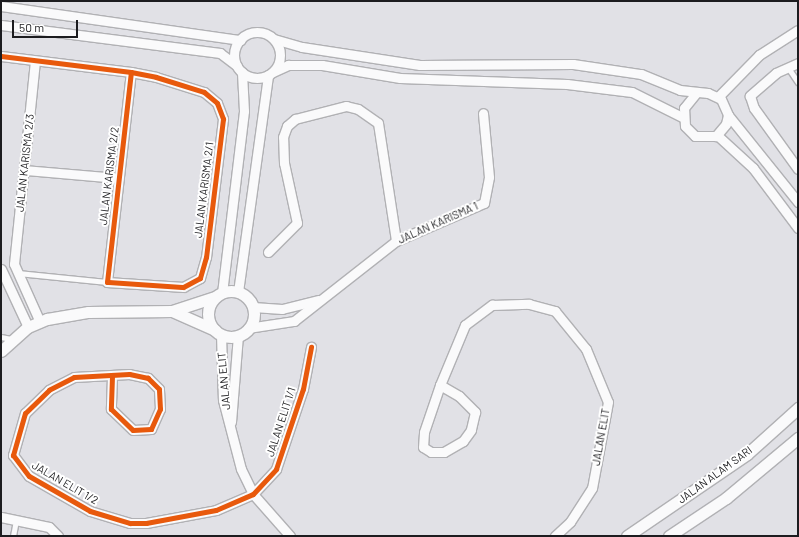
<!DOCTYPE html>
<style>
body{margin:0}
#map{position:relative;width:799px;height:537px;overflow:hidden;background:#e1e1e6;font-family:Barlow,sans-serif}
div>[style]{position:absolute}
.roads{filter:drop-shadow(1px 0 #b1b1b4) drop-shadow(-1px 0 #b1b1b4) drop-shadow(0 1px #b1b1b4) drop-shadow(0 -1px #b1b1b4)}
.service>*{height:4.5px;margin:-2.25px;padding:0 2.25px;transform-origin:2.25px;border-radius:2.25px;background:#fafafb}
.minor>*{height:9px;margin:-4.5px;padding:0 4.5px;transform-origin:4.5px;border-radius:4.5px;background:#fafafb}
.minor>.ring{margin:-4.5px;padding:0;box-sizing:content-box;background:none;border:9px solid #fafafb;border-radius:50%}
.tertiary>*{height:11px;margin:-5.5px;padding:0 5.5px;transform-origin:5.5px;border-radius:5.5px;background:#fafafb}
.tertiary>.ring{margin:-5.5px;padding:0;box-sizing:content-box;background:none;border:11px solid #fafafb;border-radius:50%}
.rail>*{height:2.5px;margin-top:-1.25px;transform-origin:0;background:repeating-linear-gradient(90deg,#cdcdce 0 5px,transparent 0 10px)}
.cycleway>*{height:5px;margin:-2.5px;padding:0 2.5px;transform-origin:2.5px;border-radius:2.5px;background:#e8590c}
span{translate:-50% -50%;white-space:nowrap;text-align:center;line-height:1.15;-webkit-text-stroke:4px #fff;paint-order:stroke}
.street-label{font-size:11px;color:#1c1c1f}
.frame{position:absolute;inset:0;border:2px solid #1c1c1f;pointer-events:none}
.scale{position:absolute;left:12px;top:20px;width:66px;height:18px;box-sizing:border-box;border:2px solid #1c1c1f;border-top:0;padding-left:5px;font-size:12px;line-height:14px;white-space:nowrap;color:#1c1c1f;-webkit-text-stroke:3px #fff;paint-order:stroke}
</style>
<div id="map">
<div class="roads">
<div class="service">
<i style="left:788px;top:67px;width:18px;rotate:56deg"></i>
<i style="left:18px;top:273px;width:89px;rotate:5.8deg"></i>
<i style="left:1px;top:337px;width:10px;rotate:11deg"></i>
<i style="left:13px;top:536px;width:16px;rotate:-79deg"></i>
</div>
<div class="minor">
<i style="left:1px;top:6px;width:242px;rotate:8.1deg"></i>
<i style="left:1px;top:25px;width:221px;rotate:7.3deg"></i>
<i style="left:220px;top:53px;width:21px;rotate:37deg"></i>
<i class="ring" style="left:234px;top:32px;width:37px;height:37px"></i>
<i style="left:274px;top:39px;width:29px;rotate:16deg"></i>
<i style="left:302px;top:47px;width:119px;rotate:8.7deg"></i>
<i style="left:420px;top:65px;width:153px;rotate:-0.4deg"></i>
<i style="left:573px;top:64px;width:69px;rotate:8.4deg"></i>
<i style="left:641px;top:74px;width:42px;rotate:22.3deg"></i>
<i style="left:680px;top:90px;width:28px;rotate:6deg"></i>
<i style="left:708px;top:93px;width:14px;rotate:25deg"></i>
<i style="left:721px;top:99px;width:17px;rotate:66deg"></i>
<i style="left:728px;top:115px;width:9px;rotate:103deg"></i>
<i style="left:726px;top:124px;width:16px;rotate:130deg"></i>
<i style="left:716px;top:136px;width:21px;rotate:180deg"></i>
<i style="left:695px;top:136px;width:14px;rotate:-135deg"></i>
<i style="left:685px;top:126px;width:18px;rotate:-93deg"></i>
<i style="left:684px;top:108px;width:19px;rotate:-51deg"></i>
<i style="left:1px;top:56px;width:131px;rotate:7deg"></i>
<i style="left:131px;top:72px;width:25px;rotate:11deg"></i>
<i style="left:156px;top:77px;width:50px;rotate:17.4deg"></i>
<i style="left:204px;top:92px;width:17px;rotate:40deg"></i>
<i style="left:217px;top:103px;width:17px;rotate:69deg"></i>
<i style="left:223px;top:119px;width:139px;rotate:97deg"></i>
<i style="left:206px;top:257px;width:22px;rotate:106deg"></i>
<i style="left:200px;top:278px;width:19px;rotate:152deg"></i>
<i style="left:183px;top:287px;width:76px;rotate:-176.2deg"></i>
<i style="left:107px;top:282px;width:211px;rotate:-83.5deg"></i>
<i style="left:798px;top:63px;width:24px;rotate:156deg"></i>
<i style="left:776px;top:73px;width:35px;rotate:139deg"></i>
<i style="left:750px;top:96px;width:13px;rotate:72deg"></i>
<i style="left:754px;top:108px;width:75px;rotate:54.2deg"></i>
<i style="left:273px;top:72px;width:17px;rotate:-25deg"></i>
<i style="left:288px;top:65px;width:34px"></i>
<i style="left:322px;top:65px;width:79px;rotate:9.5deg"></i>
<i style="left:400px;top:78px;width:167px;rotate:2.1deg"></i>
<i style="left:567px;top:84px;width:65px;rotate:7deg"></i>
<i style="left:632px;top:92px;width:56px;rotate:26.6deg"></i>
<i style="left:718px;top:97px;width:59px;rotate:-45.7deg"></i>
<i style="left:759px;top:55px;width:46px;rotate:-32.7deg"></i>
<i style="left:728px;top:115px;width:112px;rotate:51.2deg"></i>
<i style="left:717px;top:135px;width:49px;rotate:42.5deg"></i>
<i style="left:753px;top:168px;width:75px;rotate:53.1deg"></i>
<i style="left:25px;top:170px;width:94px;rotate:4.9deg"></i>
<i style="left:268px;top:252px;width:41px;rotate:-45deg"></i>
<i style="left:297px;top:223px;width:61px;rotate:-102.2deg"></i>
<i style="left:284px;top:163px;width:26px;rotate:-92deg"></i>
<i style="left:283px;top:137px;width:12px;rotate:-70deg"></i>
<i style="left:287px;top:126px;width:11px;rotate:-41deg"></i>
<i style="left:295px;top:119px;width:53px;rotate:-14.3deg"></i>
<i style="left:346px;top:106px;width:12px;rotate:14deg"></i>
<i style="left:358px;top:109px;width:24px;rotate:35deg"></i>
<i style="left:378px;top:123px;width:119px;rotate:81.3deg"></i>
<i style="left:14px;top:264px;width:204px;rotate:-84.1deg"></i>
<i style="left:14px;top:264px;width:64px;rotate:65.9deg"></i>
<i style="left:1px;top:269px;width:64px;rotate:65deg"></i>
<i style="left:238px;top:292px;width:219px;rotate:-82.1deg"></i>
<i style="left:222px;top:293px;width:183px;rotate:-83.1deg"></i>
<i style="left:244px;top:111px;width:39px;rotate:-93deg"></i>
<i style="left:253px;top:307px;width:29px;rotate:4deg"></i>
<i style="left:282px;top:309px;width:37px;rotate:-14deg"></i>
<i style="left:248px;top:328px;width:47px;rotate:-8.7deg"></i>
<i style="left:294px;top:321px;width:130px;rotate:-38.1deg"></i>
<i style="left:396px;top:241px;width:96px;rotate:-23.4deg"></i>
<i style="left:484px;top:203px;width:26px;rotate:-79deg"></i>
<i style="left:489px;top:177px;width:64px;rotate:-95.4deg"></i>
<i style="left:221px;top:334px;width:66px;rotate:88.3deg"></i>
<i style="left:223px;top:400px;width:71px;rotate:75.4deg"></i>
<i style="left:241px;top:469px;width:28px;rotate:64deg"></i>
<i style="left:253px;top:494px;width:56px;rotate:48.6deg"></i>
<i style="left:112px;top:376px;width:33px;rotate:92deg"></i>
<i style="left:111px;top:409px;width:30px;rotate:44deg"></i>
<i style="left:133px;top:430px;width:18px;rotate:-3deg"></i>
<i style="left:151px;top:429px;width:22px;rotate:-66deg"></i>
<i style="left:160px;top:409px;width:20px;rotate:-93deg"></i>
<i style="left:159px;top:389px;width:16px;rotate:-135deg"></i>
<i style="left:148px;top:378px;width:19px;rotate:-168deg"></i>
<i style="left:129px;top:374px;width:55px;rotate:176.9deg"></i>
<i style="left:74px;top:377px;width:28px;rotate:153deg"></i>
<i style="left:49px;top:390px;width:33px;rotate:136deg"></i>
<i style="left:25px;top:413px;width:44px;rotate:105.9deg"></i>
<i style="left:13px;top:455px;width:26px;rotate:53deg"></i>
<i style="left:29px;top:476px;width:70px;rotate:29.8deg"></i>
<i style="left:90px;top:511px;width:42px;rotate:16.7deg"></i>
<i style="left:130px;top:523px;width:16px"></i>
<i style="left:146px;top:523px;width:71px;rotate:-10.5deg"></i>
<i style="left:216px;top:510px;width:40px;rotate:-23.4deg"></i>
<i style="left:253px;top:494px;width:34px;rotate:-47deg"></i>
<i style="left:276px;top:469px;width:84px;rotate:-71.4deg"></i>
<i style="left:303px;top:389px;width:43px;rotate:-79.2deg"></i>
<i style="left:440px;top:385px;width:22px;rotate:30deg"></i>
<i style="left:459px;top:396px;width:23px;rotate:45deg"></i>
<i style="left:475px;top:412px;width:18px;rotate:103deg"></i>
<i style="left:471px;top:430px;width:14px;rotate:126deg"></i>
<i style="left:463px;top:441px;width:22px;rotate:150deg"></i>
<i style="left:444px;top:452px;width:13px;rotate:180deg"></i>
<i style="left:431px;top:452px;width:9px;rotate:-148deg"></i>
<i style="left:423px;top:447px;width:15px;rotate:-86deg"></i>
<i style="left:424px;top:432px;width:50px;rotate:-71.2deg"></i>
<i style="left:440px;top:385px;width:65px;rotate:-67.4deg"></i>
<i style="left:465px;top:325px;width:34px;rotate:-37deg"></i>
<i style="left:492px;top:305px;width:37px;rotate:-2deg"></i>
<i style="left:529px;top:304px;width:27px;rotate:15deg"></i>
<i style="left:555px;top:311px;width:49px;rotate:50.8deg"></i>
<i style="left:586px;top:349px;width:57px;rotate:67.5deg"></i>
<i style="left:608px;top:402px;width:87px;rotate:100.5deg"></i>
<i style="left:592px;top:488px;width:40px;rotate:122.9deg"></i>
<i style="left:570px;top:522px;width:21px;rotate:137deg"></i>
<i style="left:231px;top:422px;width:87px;rotate:-85.4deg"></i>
<i style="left:1px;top:517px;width:49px;rotate:11.8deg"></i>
<i style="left:49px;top:527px;width:13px;rotate:45deg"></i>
</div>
<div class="tertiary">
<i class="ring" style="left:208px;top:291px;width:35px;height:35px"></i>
<i style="left:172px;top:311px;width:47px;rotate:23.8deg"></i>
<i style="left:1px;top:351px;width:36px;rotate:-42deg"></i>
<i style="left:28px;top:327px;width:21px;rotate:-23deg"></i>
<i style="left:47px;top:319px;width:42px;rotate:-9.7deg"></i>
<i style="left:88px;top:312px;width:84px;rotate:-0.7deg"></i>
<i style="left:172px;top:311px;width:45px;rotate:-18deg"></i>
<i style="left:627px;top:536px;width:145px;rotate:-34.3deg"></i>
<i style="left:747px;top:454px;width:69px;rotate:-42deg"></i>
<i style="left:669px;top:536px;width:69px;rotate:-33.7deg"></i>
<i style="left:726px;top:498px;width:94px;rotate:-39.8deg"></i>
</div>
</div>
<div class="rail">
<i style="left:460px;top:1px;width:21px"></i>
</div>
<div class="cycleway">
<i style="left:1px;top:56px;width:131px;rotate:7deg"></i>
<i style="left:131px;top:72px;width:25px;rotate:11deg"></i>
<i style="left:156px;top:77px;width:50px;rotate:17.4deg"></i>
<i style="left:204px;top:92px;width:17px;rotate:40deg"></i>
<i style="left:217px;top:103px;width:17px;rotate:69deg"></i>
<i style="left:223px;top:119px;width:139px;rotate:97deg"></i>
<i style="left:206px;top:257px;width:22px;rotate:106deg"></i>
<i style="left:200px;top:278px;width:19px;rotate:152deg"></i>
<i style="left:183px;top:287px;width:76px;rotate:-176.2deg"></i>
<i style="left:107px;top:282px;width:211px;rotate:-83.5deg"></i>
<i style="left:112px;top:376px;width:33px;rotate:92deg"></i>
<i style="left:111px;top:409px;width:30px;rotate:44deg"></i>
<i style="left:133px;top:430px;width:18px;rotate:-3deg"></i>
<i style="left:151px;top:429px;width:22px;rotate:-66deg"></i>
<i style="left:160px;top:409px;width:20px;rotate:-93deg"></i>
<i style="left:159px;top:389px;width:16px;rotate:-135deg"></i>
<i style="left:148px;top:378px;width:19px;rotate:-168deg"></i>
<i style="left:129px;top:374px;width:55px;rotate:176.9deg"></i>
<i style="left:74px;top:377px;width:28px;rotate:153deg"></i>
<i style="left:49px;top:390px;width:33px;rotate:136deg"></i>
<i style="left:25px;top:413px;width:44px;rotate:105.9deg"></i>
<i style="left:13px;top:455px;width:26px;rotate:53deg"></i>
<i style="left:29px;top:476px;width:70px;rotate:29.8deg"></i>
<i style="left:90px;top:511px;width:42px;rotate:16.7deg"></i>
<i style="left:130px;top:523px;width:16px"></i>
<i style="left:146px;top:523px;width:71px;rotate:-10.5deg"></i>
<i style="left:216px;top:510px;width:40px;rotate:-23.4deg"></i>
<i style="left:253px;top:494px;width:34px;rotate:-47deg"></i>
<i style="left:276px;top:469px;width:84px;rotate:-71.4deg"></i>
<i style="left:303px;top:389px;width:43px;rotate:-79.2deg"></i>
</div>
<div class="street-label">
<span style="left:25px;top:163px;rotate:-84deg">JALAN KARISMA 2/3</span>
<span style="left:109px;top:176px;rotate:-83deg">JALAN KARISMA 2/2</span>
<span style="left:204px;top:190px;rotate:-83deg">JALAN KARISMA 2/1</span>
<span style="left:438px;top:223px;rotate:-24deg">JALAN KARISMA 1</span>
<span style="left:224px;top:381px;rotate:-95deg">JALAN ELIT</span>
<span style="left:281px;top:422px;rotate:-72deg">JALAN ELIT 1/1</span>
<span style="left:601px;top:437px;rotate:-80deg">JALAN ELIT</span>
<span style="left:715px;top:475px;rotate:-36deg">JALAN ALAM SARI</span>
<span style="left:65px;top:483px;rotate:30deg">JALAN ELIT 1/2</span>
</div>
<div class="frame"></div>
<div class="scale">50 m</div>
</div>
